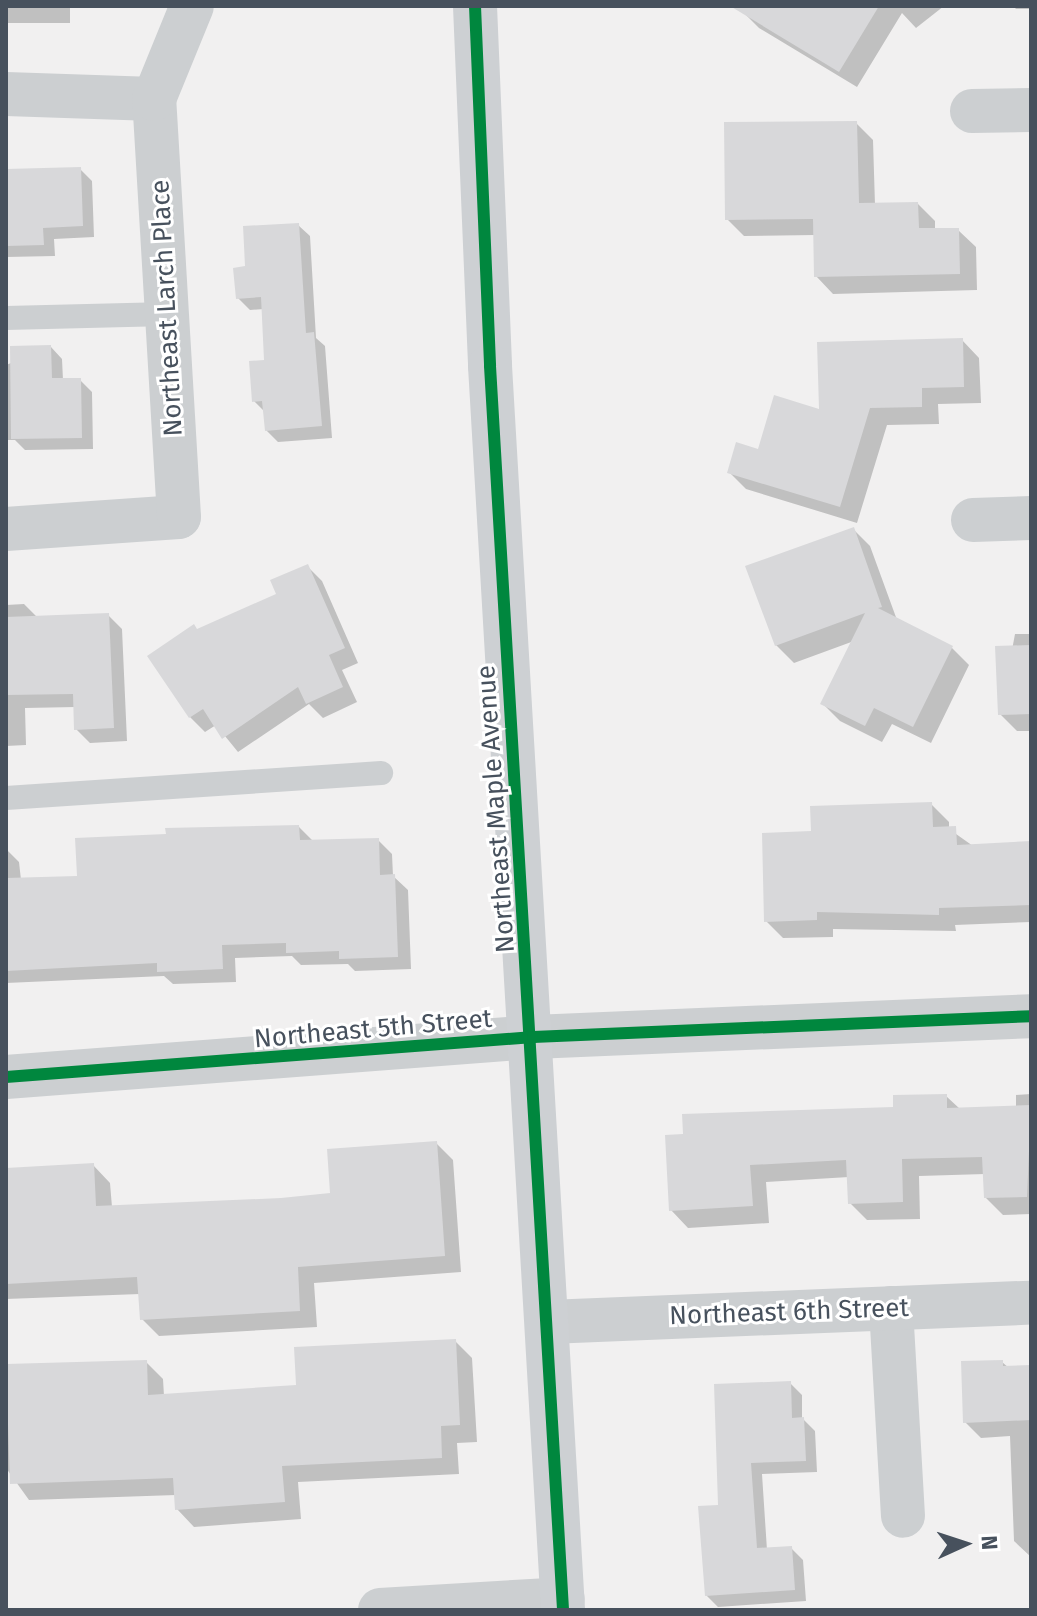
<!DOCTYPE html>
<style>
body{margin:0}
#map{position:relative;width:1037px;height:1616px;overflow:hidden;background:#f1f0f0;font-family:"Fira Sans",sans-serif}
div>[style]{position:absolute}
.shadow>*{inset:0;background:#0003}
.building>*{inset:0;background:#d8d8da}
.lane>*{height:24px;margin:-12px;padding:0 12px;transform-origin:12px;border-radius:12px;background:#cccfd1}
.street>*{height:44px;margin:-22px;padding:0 22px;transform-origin:22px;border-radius:22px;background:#cccfd1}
.secondary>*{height:44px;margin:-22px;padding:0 22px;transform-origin:22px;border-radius:22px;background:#cdd0d3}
.cycleway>*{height:12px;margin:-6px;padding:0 6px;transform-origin:6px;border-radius:6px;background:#00873e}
span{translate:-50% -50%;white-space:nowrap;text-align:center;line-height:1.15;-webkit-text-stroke:6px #fff;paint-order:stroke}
.street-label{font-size:26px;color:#47515d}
.frame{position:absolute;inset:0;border:8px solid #47515d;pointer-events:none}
.north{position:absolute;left:925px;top:1504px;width:80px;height:80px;-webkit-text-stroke:6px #fff;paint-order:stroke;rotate:87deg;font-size:22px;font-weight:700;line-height:32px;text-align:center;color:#47515d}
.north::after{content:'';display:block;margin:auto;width:28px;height:36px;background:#47515d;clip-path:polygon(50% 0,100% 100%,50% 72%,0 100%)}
</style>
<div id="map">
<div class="shadow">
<i style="clip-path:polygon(6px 6px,70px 6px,70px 23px,6px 23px)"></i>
<i style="clip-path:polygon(745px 6px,944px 6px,916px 28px,902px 13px,857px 87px,759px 28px,742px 11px)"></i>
<i style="clip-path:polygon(1013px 6px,1031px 6px,1031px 9px,1016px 9px)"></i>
<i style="clip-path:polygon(856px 123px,873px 140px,875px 205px,918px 204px,935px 221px,935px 230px,958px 230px,976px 247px,977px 290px,833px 294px,816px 276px,815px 235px,744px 236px,727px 219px)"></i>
<i style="clip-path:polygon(80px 169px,92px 181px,94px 237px,54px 239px,55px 256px,6px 257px,6px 171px)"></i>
<i style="clip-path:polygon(298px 225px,310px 236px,316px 338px,325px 346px,332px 438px,278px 442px,266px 430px,265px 412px,254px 401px,266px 362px,264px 309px,250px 310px,238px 298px,247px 268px)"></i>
<i style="clip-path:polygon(962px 340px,979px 358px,981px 403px,938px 404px,939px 424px,887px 425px,857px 523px,746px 489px,729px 472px,821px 412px)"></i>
<i style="clip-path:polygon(51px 347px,62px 359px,63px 380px,80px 380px,92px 392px,93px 449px,25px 450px,15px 440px,6px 440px,6px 365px)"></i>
<i style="clip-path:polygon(853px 529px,870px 546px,897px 620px,952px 648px,969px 665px,931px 743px,892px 724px,882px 742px,840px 721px,822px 703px,854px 641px,794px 663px,776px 645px)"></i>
<i style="clip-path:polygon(307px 566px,322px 581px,358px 663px,342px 670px,357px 702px,323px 718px,309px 704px,238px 752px,216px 725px,205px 732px,190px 717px,198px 630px,279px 595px)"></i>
<i style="clip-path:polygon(24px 604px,38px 618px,108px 615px,122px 629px,127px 741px,90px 743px,76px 729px,76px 707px,25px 708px,26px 745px,6px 746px,6px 605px)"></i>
<i style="clip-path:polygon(1015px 634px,1031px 634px,1031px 731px,1017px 731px,1000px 714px)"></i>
<i style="clip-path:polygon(931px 804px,949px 822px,949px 829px,973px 846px,1031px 843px,1031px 825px,1031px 922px,955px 925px,956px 931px,833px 929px,833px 937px,783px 938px,766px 921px,813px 833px)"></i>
<i style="clip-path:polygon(299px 827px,312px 840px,378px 840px,392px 854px,393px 876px,408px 890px,411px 969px,355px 971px,348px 964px,301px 965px,292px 956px,235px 958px,236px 982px,173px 984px,164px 976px,6px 983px,6px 849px,19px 862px,21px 880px,79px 878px)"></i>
<i style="clip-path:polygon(1031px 1094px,1031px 1214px,1003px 1215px,986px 1198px,985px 1174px,919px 1176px,920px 1219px,867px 1220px,850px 1203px,849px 1177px,766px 1182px,769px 1223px,688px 1228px,671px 1210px,667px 1137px,895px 1109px,946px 1096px,960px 1109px,1016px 1107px,1016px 1095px)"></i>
<i style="clip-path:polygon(436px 1143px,453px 1160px,461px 1272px,314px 1283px,317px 1327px,159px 1336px,142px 1319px,140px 1294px,6px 1299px,6px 1170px,93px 1165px,110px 1183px,112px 1207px,281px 1200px,332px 1195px)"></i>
<i style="clip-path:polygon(455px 1341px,472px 1358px,477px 1442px,457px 1443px,459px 1474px,298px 1482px,301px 1519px,194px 1527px,177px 1509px,176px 1495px,29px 1500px,6px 1468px,6px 1366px,146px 1362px,163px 1379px,164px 1396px,298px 1387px)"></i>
<i style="clip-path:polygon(1002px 1362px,1009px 1368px,1031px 1367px,1031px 1557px,1014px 1541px,1010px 1436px,981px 1438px,965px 1422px)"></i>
<i style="clip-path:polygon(790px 1383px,802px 1395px,802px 1418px,815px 1431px,817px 1472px,762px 1474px,767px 1550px,791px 1548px,803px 1560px,806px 1601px,718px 1607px,706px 1595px,720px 1506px)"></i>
</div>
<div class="building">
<i style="clip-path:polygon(730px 6px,879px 6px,839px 72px)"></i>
<i style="clip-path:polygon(857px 121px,859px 203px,918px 202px,919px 228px,959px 228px,960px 274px,814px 277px,813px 219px,725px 220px,724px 122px)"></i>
<i style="clip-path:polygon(81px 167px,83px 226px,43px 228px,44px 245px,6px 246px,6px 169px)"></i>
<i style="clip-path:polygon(299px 223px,306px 333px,314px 332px,322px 426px,265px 431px,262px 401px,252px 402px,249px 361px,264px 360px,261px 297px,236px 299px,233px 268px,245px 266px,243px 226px)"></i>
<i style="clip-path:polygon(963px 338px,964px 387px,922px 388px,922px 407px,870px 408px,840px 507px,727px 473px,736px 442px,758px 449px,774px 395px,819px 409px,817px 342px)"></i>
<i style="clip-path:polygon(51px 345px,52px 378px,81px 378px,82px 438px,11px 439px,10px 346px)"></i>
<i style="clip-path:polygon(854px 527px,882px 607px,878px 608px,953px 646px,913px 727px,874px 708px,865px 726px,820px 704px,865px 613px,775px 646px,745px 566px)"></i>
<i style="clip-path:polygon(308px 564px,345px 648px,329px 655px,343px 687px,306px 704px,298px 687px,222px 739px,203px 709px,189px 718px,147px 656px,194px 624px,197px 629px,276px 594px,270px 580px)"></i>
<i style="clip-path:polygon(109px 613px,114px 728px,74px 730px,73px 694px,6px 695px,6px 617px)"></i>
<i style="clip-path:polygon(1031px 645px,1031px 714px,998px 715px,995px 646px)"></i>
<i style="clip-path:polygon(932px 802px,933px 827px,956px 826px,957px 845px,1031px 841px,1031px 905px,939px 908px,939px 915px,817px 912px,817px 920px,764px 922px,762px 833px,811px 831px,810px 806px)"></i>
<i style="clip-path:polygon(299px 825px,300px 840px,379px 838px,380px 875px,395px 874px,398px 957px,339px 959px,339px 951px,286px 953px,286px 943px,222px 945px,223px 969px,157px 972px,157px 963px,6px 971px,6px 878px,77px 876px,75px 838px,166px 834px,165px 828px)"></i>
<i style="clip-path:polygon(947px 1094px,947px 1108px,1031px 1105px,1027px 1197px,984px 1198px,982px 1157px,902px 1159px,903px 1202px,848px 1204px,846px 1160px,750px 1165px,753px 1206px,669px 1211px,665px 1135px,683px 1134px,682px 1114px,893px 1107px,893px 1095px)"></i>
<i style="clip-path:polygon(437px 1141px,445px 1256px,298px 1267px,300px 1311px,140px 1320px,137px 1277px,6px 1284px,6px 1168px,94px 1163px,96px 1206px,281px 1198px,330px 1193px,327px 1149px)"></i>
<i style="clip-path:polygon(456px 1339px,460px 1425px,441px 1426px,442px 1458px,282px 1466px,285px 1502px,175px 1510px,173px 1478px,10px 1484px,6px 1364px,147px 1360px,148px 1395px,296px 1385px,294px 1347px)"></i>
<i style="clip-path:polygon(1003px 1360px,1003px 1366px,1031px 1365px,1031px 1420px,963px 1423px,961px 1361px)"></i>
<i style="clip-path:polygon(791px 1381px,792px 1418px,804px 1417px,806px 1461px,751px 1463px,757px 1548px,792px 1546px,795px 1590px,705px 1596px,698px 1506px,718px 1505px,714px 1384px)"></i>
</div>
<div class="lane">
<i style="left:6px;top:318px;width:162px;rotate:-1.4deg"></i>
<i style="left:6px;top:798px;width:376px;rotate:-3.8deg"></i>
</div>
<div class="street">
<i style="left:6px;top:94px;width:148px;rotate:1.9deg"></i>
<i style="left:972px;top:111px;width:59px;rotate:-1deg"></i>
<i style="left:973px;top:520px;width:58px;rotate:-2deg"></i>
<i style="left:6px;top:529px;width:173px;rotate:-4deg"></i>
<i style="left:179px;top:517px;width:419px;rotate:-93.4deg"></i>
<i style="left:154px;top:99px;width:100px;rotate:-67.8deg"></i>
<i style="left:6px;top:1077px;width:529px;rotate:-4.34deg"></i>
<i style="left:533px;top:1037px;width:498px;rotate:-2.4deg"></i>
<i style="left:891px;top:1308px;width:208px;rotate:86.7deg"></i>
<i style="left:548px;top:1322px;width:483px;rotate:-2.3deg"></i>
<i style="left:380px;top:1610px;width:183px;rotate:-3.4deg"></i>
</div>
<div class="secondary">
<i style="left:475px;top:6px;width:360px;rotate:87.6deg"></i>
<i style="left:490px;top:366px;width:1246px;rotate:86.64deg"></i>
</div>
<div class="cycleway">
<i style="left:475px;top:6px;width:360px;rotate:87.6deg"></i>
<i style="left:490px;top:366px;width:1246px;rotate:86.64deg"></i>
<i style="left:6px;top:1077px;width:529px;rotate:-4.34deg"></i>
<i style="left:533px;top:1037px;width:498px;rotate:-2.4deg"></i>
</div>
<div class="street-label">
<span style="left:167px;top:308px;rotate:-93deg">Northeast Larch Place</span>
<span style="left:496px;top:809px;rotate:-94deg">Northeast Maple Avenue</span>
<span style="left:373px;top:1029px;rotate:-5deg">Northeast 5th Street</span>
<span style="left:789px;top:1312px;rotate:-2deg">Northeast 6th Street</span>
</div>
<div class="frame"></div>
<div class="north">N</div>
</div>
